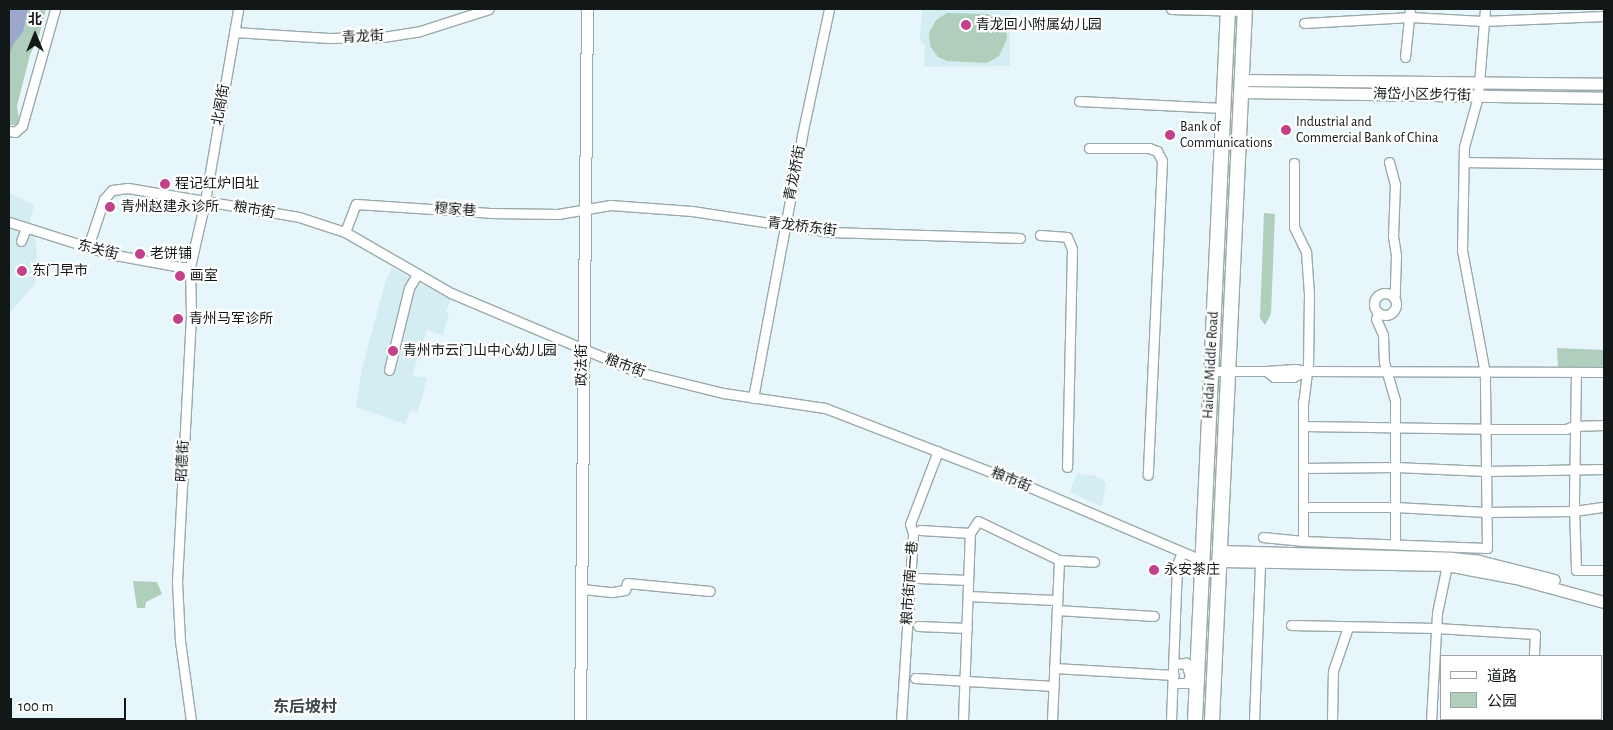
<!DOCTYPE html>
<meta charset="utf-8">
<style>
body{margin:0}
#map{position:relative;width:1613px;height:730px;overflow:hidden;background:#e7f6fa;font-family:"Alegreya Sans","Noto Sans SC",sans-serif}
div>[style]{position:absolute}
.built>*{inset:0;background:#d4edf3}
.green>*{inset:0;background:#afcebc}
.water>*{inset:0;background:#9ba8cb}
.roads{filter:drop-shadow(1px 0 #9ba9ac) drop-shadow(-1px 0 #9ba9ac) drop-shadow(0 1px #9ba9ac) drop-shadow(0 -1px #9ba9ac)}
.minor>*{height:9px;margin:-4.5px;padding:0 4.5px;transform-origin:4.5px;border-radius:4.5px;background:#fff}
.minor>.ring{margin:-4.5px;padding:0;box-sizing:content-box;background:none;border:9px solid #fff;border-radius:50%}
.tertiary>*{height:11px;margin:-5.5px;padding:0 5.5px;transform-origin:5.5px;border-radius:5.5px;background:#fff}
.primary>*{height:14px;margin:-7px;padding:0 7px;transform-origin:7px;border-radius:7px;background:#fff}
.dots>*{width:14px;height:14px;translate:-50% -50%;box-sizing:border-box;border:2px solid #fff;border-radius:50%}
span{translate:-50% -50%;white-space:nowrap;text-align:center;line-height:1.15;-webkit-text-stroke:4.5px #fff;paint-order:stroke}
.poi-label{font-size:14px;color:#121718}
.left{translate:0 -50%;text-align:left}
.street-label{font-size:14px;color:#121718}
.quarter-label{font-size:16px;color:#3c494c;font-weight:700}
.frame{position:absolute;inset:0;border:10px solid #121718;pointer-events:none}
.legend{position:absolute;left:1440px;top:655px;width:162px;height:65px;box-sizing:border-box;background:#fff;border:1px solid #a0a2a3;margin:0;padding:6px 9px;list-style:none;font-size:15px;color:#121718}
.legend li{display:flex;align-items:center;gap:10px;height:25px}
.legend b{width:25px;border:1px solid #a0a2a3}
.north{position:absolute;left:10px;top:10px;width:50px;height:50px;-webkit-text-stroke:4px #fff;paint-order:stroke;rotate:0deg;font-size:14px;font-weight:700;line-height:20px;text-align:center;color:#121718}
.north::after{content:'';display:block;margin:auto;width:18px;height:22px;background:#121718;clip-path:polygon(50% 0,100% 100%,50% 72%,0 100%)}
.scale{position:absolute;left:10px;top:698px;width:116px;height:22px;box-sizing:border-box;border:2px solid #121718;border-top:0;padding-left:6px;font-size:15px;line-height:18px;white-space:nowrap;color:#121718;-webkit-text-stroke:4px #fff;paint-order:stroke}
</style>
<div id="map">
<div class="built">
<i style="clip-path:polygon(922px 10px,1010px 11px,1010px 66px,924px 67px,925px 45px,920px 40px)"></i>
<i style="clip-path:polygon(9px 193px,34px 205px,29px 225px,9px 216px)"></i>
<i style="clip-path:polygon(9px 227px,35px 236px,37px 254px,34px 268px,36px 283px,9px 314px)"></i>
<i style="clip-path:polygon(392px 268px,436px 292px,451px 297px,446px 312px,449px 313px,443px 335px,427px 330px,412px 376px,427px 378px,418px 412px,410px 411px,405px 424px,356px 407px,362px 368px,386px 280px)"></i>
<i style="clip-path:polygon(1077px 473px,1096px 476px,1106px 483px,1102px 507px,1070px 492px)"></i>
</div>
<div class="green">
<i style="clip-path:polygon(9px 9px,46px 9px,39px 36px,30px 55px,17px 106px,19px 118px,17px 125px,9px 125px)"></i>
<i style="clip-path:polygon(947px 13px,987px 14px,1001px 21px,1007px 34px,1007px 39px,999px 56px,987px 63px,947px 61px,938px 57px,930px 46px,929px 33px,936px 20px)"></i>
<i style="clip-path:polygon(1264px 213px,1275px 214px,1271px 314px,1265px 325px,1260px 318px)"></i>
<i style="clip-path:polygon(1557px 348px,1604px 350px,1604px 368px,1558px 368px)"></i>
<i style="clip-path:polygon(133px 581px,157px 582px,162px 594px,146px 602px,145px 608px,137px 608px)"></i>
</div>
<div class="water">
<i style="clip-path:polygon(9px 9px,28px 9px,23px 32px,14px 43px,9px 55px)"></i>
</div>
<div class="roads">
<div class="minor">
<i style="left:1171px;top:9px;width:74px;rotate:1.5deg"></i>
<i style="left:1304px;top:23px;width:107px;rotate:-3.2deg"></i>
<i style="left:1411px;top:17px;width:72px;rotate:3.2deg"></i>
<i style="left:1483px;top:21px;width:121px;rotate:-2.4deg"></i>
<i style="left:234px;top:32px;width:95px;rotate:3.6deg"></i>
<i style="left:329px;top:38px;width:54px;rotate:-1.1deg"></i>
<i style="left:383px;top:37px;width:37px;rotate:-9deg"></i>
<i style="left:420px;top:31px;width:72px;rotate:-17.7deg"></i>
<i style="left:1405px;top:57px;width:48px;rotate:-84.1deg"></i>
<i style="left:1079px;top:101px;width:144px;rotate:2.8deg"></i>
<i style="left:9px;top:131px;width:6px;rotate:9deg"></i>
<i style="left:15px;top:132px;width:9px;rotate:-41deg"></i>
<i style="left:22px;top:126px;width:122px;rotate:-74.2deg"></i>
<i style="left:1089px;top:148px;width:60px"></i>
<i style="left:1149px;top:148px;width:9px;rotate:21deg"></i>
<i style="left:1157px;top:151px;width:11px;rotate:63deg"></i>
<i style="left:1162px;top:161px;width:314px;rotate:92.6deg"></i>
<i style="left:1389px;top:162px;width:23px;rotate:75deg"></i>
<i style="left:1395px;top:184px;width:52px;rotate:92.2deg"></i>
<i style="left:1393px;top:236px;width:20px;rotate:81deg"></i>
<i style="left:1396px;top:256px;width:38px;rotate:92deg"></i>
<i style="left:1395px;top:294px;width:3px;rotate:135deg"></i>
<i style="left:1464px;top:162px;width:140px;rotate:0.8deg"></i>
<i style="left:1294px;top:163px;width:64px;rotate:90deg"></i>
<i style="left:1294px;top:227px;width:28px;rotate:64deg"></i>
<i style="left:1306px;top:252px;width:42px;rotate:85.9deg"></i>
<i style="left:1309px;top:294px;width:70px;rotate:90.8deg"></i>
<i style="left:1308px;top:364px;width:38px;rotate:97deg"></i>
<i style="left:1303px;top:402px;width:139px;rotate:90deg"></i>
<i style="left:9px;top:222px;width:106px;rotate:17.6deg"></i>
<i style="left:110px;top:254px;width:72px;rotate:10.4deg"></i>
<i style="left:181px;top:267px;width:9px"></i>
<i style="left:345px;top:232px;width:30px;rotate:-69deg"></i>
<i style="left:356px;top:204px;width:134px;rotate:3.8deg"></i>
<i style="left:490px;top:213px;width:68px;rotate:0.8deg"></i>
<i style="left:558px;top:214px;width:53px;rotate:-9.8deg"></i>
<i style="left:610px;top:205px;width:82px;rotate:4.2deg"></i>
<i style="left:692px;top:211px;width:140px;rotate:8.7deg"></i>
<i style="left:830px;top:232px;width:190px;rotate:1.8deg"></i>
<i style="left:1040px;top:235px;width:27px;rotate:4deg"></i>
<i style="left:1067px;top:237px;width:13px;rotate:67deg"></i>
<i style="left:1072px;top:249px;width:218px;rotate:91.3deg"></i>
<i style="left:21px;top:241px;width:14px;rotate:-69deg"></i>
<i style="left:88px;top:247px;width:51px;rotate:-71.6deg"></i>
<i style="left:104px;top:199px;width:12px;rotate:-48deg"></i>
<i style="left:112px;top:190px;width:16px;rotate:-7deg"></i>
<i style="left:128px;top:188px;width:173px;rotate:9.6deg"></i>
<i style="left:299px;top:217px;width:48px;rotate:18.1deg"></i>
<i style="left:345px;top:232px;width:122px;rotate:29.9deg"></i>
<i style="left:451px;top:293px;width:203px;rotate:22.9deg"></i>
<i style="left:638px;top:372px;width:88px;rotate:13.9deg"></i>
<i style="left:723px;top:393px;width:103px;rotate:8.4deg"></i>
<i style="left:825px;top:408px;width:214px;rotate:21.1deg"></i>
<i style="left:1025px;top:485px;width:192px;rotate:23deg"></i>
<i class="ring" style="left:1374px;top:293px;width:13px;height:13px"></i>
<i style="left:1378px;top:313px;width:6px;rotate:108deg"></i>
<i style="left:1376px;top:319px;width:17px;rotate:66deg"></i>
<i style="left:1383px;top:335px;width:27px;rotate:88deg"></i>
<i style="left:1384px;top:362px;width:40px;rotate:74deg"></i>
<i style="left:1395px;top:400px;width:144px;rotate:90deg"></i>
<i style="left:389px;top:370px;width:84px;rotate:-76.3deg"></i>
<i style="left:409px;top:288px;width:16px;rotate:-60deg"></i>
<i style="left:1211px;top:371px;width:55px"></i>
<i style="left:1266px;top:371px;width:29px;rotate:-4deg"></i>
<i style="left:1295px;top:369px;width:11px;rotate:10deg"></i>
<i style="left:1306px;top:371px;width:298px;rotate:0.2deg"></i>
<i style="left:1266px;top:371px;width:10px;rotate:37deg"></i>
<i style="left:1274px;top:377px;width:19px"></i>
<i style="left:1293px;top:377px;width:14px;rotate:-25deg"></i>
<i style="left:1576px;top:372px;width:134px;rotate:90.9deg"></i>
<i style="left:1574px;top:506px;width:64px;rotate:88.2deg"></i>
<i style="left:1576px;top:570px;width:28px"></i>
<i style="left:753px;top:398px;width:268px;rotate:-79.4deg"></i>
<i style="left:802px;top:135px;width:129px;rotate:-77.9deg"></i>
<i style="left:1303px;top:426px;width:183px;rotate:0.9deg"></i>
<i style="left:1486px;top:429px;width:80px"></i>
<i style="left:1566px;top:429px;width:9px;rotate:-21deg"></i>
<i style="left:1574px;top:426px;width:30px;rotate:-2deg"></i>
<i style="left:1303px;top:468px;width:92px;rotate:-0.6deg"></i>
<i style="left:1395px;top:467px;width:91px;rotate:2.5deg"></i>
<i style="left:1486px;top:471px;width:118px;rotate:-1deg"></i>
<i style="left:1303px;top:507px;width:92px"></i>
<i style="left:1395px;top:507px;width:91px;rotate:3.1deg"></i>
<i style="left:1486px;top:512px;width:88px;rotate:-0.7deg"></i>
<i style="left:1574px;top:511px;width:30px;rotate:-8deg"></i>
<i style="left:920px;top:530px;width:50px;rotate:3.4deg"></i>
<i style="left:970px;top:533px;width:14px;rotate:-56deg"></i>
<i style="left:978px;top:521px;width:90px;rotate:25.7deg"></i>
<i style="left:1059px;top:560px;width:35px;rotate:3deg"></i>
<i style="left:1263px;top:537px;width:40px;rotate:5.7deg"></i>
<i style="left:1303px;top:541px;width:184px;rotate:2.2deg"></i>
<i style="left:1487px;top:548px;width:175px;rotate:-90.7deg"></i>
<i style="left:1485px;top:373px;width:125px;rotate:-100.6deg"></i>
<i style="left:1462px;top:250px;width:103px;rotate:-88.9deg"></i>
<i style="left:1464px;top:147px;width:53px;rotate:-74.6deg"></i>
<i style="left:1478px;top:96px;width:87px;rotate:-85.4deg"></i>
<i style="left:918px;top:578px;width:50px;rotate:2.3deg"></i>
<i style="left:582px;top:589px;width:30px;rotate:6deg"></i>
<i style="left:612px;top:592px;width:13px;rotate:-9deg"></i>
<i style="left:625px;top:590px;width:7px;rotate:-74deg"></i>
<i style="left:627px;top:583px;width:83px;rotate:5.5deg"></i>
<i style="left:968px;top:596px;width:86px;rotate:2.7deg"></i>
<i style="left:1057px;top:610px;width:97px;rotate:3.5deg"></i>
<i style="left:1291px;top:625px;width:145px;rotate:1.2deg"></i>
<i style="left:1436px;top:628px;width:99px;rotate:3.5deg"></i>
<i style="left:1535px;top:634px;width:22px;rotate:93deg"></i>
<i style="left:918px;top:626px;width:49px;rotate:2.3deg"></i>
<i style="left:1054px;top:668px;width:120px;rotate:3.3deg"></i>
<i style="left:915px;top:678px;width:139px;rotate:3.3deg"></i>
<i style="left:1173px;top:683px;width:14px"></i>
<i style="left:1187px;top:683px;width:8px;rotate:-67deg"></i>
<i style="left:1190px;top:676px;width:14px;rotate:-107deg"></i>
<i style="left:1186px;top:663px;width:12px;rotate:175deg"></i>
<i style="left:191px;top:721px;width:81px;rotate:-97.8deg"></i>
<i style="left:180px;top:641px;width:59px;rotate:-92.9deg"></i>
<i style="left:177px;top:582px;width:268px;rotate:-87deg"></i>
<i style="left:191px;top:314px;width:47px;rotate:-91.2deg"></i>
<i style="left:190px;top:267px;width:68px;rotate:-77.2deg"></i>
<i style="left:205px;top:201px;width:195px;rotate:-80.2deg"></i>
<i style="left:901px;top:721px;width:188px;rotate:-86.3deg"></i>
<i style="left:913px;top:533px;width:9px;rotate:-108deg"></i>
<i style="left:910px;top:524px;width:78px;rotate:-69deg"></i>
<i style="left:963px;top:721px;width:188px;rotate:-87.9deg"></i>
<i style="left:1052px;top:721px;width:161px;rotate:-87.5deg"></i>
<i style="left:1171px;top:721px;width:156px;rotate:-87.8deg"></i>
<i style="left:1177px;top:565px;width:14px;rotate:-69deg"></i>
<i style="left:1254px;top:721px;width:159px;rotate:-87.8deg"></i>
<i style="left:1332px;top:721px;width:50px;rotate:-88.9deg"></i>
<i style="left:1333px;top:671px;width:46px;rotate:-71.2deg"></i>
<i style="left:1431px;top:721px;width:108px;rotate:-86.8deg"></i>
<i style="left:1437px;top:613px;width:49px;rotate:-78.2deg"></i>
<i style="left:1531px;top:721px;width:2px;rotate:-90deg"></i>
</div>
<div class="tertiary">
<i style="left:1241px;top:80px;width:363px;rotate:0.6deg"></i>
<i style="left:1241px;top:92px;width:363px;rotate:0.9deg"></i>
<i style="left:1221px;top:551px;width:231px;rotate:1.7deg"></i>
<i style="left:1452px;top:558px;width:27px;rotate:6deg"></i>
<i style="left:1479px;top:561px;width:77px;rotate:14.2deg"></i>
<i style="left:1221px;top:561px;width:226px;rotate:1deg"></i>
<i style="left:1447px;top:565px;width:70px;rotate:10.7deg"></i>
<i style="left:1516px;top:578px;width:91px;rotate:15.3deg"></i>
<i style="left:580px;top:721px;width:712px;rotate:-89.44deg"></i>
</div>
<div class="primary">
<i style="left:1195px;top:721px;width:713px;rotate:-87.35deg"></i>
<i style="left:1212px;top:721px;width:713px;rotate:-87.35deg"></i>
</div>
</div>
<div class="dots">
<i style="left:966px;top:25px;background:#c2418a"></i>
<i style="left:1286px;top:130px;background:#c2418a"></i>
<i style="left:1170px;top:135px;background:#c2418a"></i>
<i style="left:165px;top:184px;background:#c2418a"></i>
<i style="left:110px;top:207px;background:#c2418a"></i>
<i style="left:140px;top:254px;background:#c2418a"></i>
<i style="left:22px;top:271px;background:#c2418a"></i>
<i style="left:180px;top:276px;background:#c2418a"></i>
<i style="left:178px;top:319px;background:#c2418a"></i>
<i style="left:393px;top:351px;background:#c2418a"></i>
<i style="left:1154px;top:570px;background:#c2418a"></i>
</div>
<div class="poi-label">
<span class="left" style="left:976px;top:25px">青龙回小附属幼儿园</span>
<span class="left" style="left:1296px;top:130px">Industrial and<br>Commercial Bank of China</span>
<span class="left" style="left:1180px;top:135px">Bank of<br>Communications</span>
<span class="left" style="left:175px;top:184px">程记红炉旧址</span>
<span class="left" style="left:121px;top:207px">青州赵建永诊所</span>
<span class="left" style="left:150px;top:254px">老饼铺</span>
<span class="left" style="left:32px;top:271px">东门早市</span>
<span class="left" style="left:190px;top:276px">画室</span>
<span class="left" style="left:189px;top:319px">青州马军诊所</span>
<span class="left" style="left:403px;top:351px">青州市云门山中心幼儿园</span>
<span class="left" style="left:1164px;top:570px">永安茶庄</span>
</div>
<div class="street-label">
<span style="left:363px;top:37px;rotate:-3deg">青龙街</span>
<span style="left:1422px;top:95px;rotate:1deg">海岱小区步行街</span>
<span style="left:221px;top:105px;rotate:-80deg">北阁街</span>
<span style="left:795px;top:173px;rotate:-79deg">青龙桥街</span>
<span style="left:254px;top:210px;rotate:10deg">粮市街</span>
<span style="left:455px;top:210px;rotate:4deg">穆家巷</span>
<span style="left:802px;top:227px;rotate:7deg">青龙桥东街</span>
<span style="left:98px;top:250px;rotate:14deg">东关街</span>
<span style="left:582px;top:365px;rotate:-90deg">政法街</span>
<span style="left:1211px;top:365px;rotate:-87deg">Haidai Middle Road</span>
<span style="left:625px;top:366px;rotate:20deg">粮市街</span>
<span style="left:183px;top:461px;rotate:-87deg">昭德街</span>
<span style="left:1011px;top:480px;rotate:22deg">粮市街</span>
<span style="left:910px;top:583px;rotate:-86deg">粮市街南一巷</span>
</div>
<div class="quarter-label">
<span style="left:305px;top:707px">东后坡村</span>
</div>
<div class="frame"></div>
<ul class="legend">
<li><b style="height:6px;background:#fff"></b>道路</li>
<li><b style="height:14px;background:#afcebc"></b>公园</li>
</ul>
<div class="north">北</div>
<div class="scale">100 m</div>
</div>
